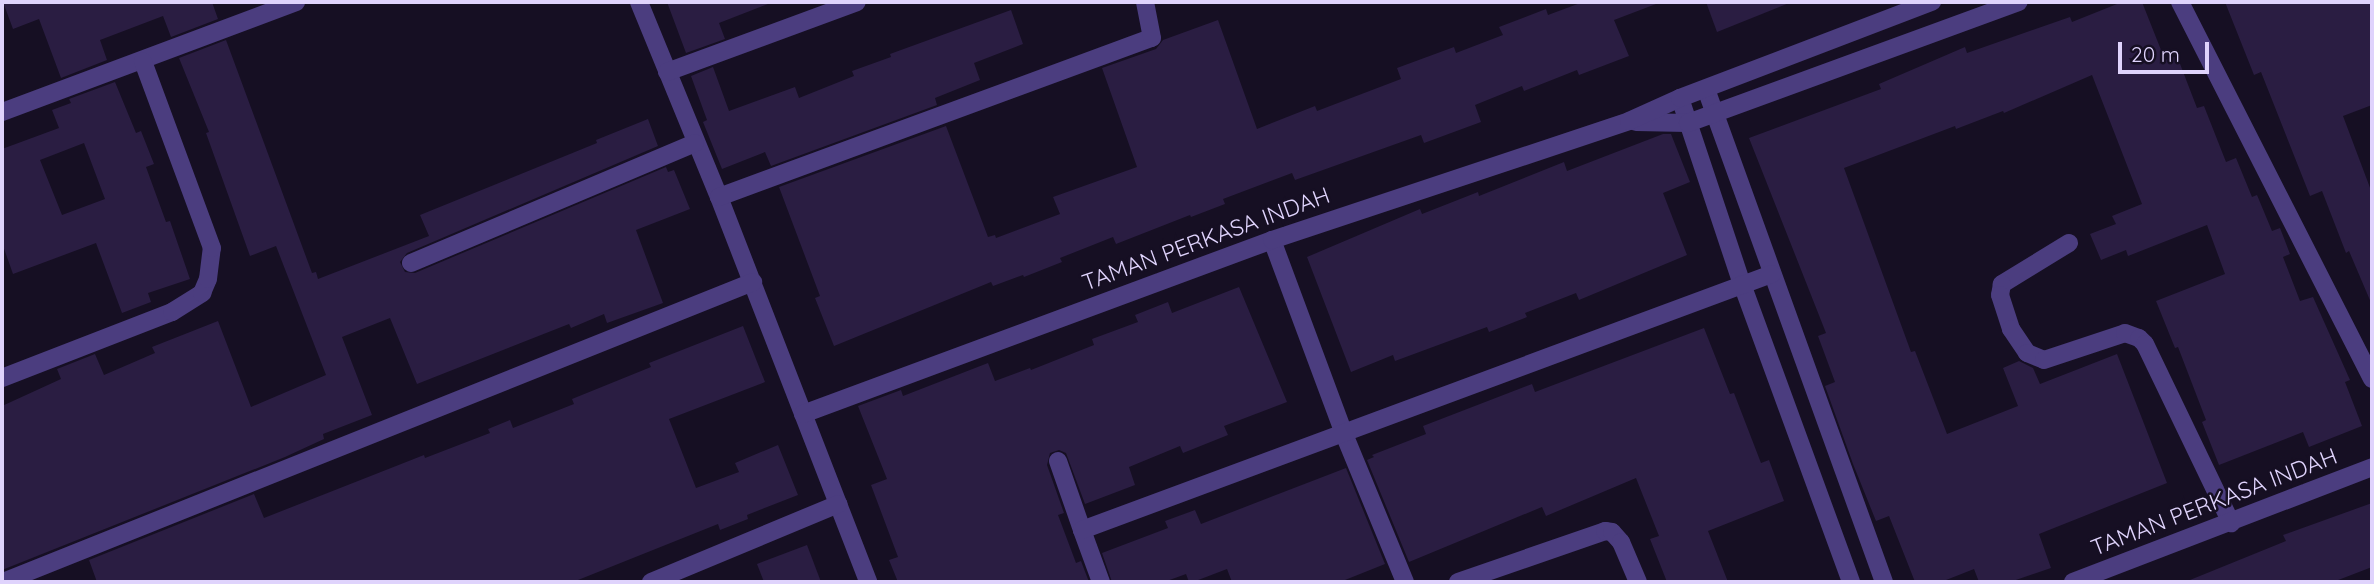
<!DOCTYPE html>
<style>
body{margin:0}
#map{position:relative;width:2374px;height:584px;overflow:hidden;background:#160f23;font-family:Quicksand,sans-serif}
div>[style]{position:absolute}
.building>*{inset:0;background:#2a1d42}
.street>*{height:18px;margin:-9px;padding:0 9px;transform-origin:9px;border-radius:9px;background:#4b3d7f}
span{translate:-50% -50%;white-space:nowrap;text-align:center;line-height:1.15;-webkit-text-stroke:5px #160f23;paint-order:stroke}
.street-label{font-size:23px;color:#dfd3fc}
.frame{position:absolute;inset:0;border:4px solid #dfd3fc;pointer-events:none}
.scale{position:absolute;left:2118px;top:42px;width:91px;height:32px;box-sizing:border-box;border:4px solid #dfd3fc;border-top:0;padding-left:9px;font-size:21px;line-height:24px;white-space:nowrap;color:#dfd3fc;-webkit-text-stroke:5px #160f23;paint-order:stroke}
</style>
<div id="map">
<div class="building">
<i style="clip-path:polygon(3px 2px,212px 2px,218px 19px,171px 37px,163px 16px,100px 40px,107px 60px,61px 78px,39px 19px,13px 29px)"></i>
<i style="clip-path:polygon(667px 2px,768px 2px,768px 4px,719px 23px,725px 39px,686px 53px)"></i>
<i style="clip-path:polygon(1583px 2px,1656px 4px,1614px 20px,1629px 56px,1579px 75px,1577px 70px,1524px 91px,1522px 86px,1475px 105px,1481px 122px,1424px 143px,1421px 135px,1295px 180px,1292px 173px,1223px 199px,1225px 204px,1191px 217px,1190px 215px,1116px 244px,1113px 237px,1060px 258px,1062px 262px,1024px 277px,1023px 275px,993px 286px,991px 282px,834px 346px,815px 298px,820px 296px,779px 187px,946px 126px,988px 237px,995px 235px,996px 238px,1060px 214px,1053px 197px,1137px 167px,1102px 68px,1156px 49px,1163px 40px,1218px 20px,1257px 129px,1315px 106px,1317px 111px,1401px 79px,1397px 68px,1454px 47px,1456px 53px,1503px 35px,1499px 27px,1546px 9px,1548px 15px)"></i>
<i style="clip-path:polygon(1706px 2px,1789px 2px,1789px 3px,1717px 32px)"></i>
<i style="clip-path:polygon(2122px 2px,2142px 2px,2165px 60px,2177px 56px,2197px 108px,2204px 106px,2226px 162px,2236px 158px,2252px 197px,2257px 195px,2272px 231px,2280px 228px,2290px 254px,2283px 257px,2300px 301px,2313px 297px,2350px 380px,2345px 382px,2362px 426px,2309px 447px,2303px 432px,2219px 465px,2202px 422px,2206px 420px,2178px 347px,2175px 348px,2156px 301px,2225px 274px,2207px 225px,2128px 256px,2126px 250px,2101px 260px,2090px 234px,2116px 224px,2112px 216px,2142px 204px,2092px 75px,2004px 113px,2003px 111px,1956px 129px,1955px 126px,1844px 168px,1911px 352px,1915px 351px,1947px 434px,2018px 406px,2003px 368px,2019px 361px,2033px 368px,2040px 384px,2117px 354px,2167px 483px,2039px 534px,2051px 568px,2010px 582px,1979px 582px,1974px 569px,1941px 582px,1915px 582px,1889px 516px,1876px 521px,1853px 464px,1825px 386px,1835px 382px,1818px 336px,1826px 333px,1749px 138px,1881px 89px,1879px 84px,1965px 47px,1967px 53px,2070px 17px,2072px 22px)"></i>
<i style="clip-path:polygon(2225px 2px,2372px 2px,2372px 105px,2343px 116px,2372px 193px,2372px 305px,2349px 251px,2346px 253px,2322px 191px,2310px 196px,2261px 72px,2254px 75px)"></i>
<i style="clip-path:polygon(1011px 10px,1023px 44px,974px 63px,980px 80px,935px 98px,937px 105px,771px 166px,765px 152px,722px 169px,703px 122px,707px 120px,691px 76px,713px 67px,729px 111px,795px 87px,799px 98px,854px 76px,852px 71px,891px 57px,890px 54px)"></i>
<i style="clip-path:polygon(226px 40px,312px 273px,316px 272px,318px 279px,429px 236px,420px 215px,597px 143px,596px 140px,648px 119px,658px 146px,407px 253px,400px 262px,405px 272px,415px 273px,666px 167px,668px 172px,674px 170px,690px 209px,636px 230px,663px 303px,607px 323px,604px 314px,571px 328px,569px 324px,417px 384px,390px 318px,342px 337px,372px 415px,323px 434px,324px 439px,285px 457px,2px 570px,2px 406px,61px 379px,57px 369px,95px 354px,104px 375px,155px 353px,152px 347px,218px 321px,251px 407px,326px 375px,276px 246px,250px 256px,206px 133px,209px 132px,179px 58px)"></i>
<i style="clip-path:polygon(evenodd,115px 82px,136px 133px,141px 131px,154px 164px,146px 167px,166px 222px,170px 221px,190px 279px,148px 293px,151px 302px,122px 313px,96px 243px,13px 274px,2px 243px,2px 149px,59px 128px,52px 110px,71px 103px,69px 99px,115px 82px,84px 143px,105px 199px,62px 215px,40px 160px,84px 143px)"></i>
<i style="clip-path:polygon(1663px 134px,1671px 134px,1690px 182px,1663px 193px,1687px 255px,1579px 300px,1576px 293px,1525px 313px,1527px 317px,1489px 332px,1487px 327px,1395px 361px,1393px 355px,1351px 372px,1307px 257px,1420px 209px,1422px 214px,1478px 192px,1479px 196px,1564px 162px,1567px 171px)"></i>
<i style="clip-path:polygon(1239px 287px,1287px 402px,1224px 426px,1228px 435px,1183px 453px,1180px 446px,1129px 467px,1135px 485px,1085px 504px,1066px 453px,1059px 450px,1050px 453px,1047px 465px,1064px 513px,1058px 515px,1076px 563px,1081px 561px,1089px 582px,898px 582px,889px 560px,898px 557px,871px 485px,887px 479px,858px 406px,901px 390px,903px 396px,988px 363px,995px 381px,1030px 368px,1031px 370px,1094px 345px,1092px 339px,1138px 322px,1135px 315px,1168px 302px,1172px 313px)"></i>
<i style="clip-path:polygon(743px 326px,765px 382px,669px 419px,696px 488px,739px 472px,735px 463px,778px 445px,798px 495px,747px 515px,748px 519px,720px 530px,718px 524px,573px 582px,97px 582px,89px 560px,254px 494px,264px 518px,424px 455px,425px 458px,490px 433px,488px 429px,510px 420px,513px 428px,574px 404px,572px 399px,651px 367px,649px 363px)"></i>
<i style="clip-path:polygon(1704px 328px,1730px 394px,1734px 393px,1761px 463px,1769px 460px,1784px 501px,1708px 531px,1728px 582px,1667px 582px,1650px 539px,1659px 536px,1636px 478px,1546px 516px,1542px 507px,1409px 562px,1367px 460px,1374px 457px,1372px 455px,1426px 434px,1423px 426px,1532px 384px,1535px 392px)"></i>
<i style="clip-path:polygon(1346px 468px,1385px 564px,1340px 582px,1232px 582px,1227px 569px,1193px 582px,1189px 582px,1186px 574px,1164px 582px,1112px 582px,1102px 553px,1168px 528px,1165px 521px,1195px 510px,1201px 524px)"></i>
<i style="clip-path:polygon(2372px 503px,2372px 567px,2333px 582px,2185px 582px,2286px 541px,2283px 535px)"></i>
<i style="clip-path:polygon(807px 545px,821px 582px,764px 582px,757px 564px)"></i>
</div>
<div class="street">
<i style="left:639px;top:2px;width:211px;rotate:67.7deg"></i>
<i style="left:719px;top:197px;width:413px;rotate:68.8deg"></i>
<i style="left:2180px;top:2px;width:423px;rotate:63deg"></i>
<i style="left:667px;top:72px;width:202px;rotate:-20.2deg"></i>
<i style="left:1706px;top:89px;width:524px;rotate:70.15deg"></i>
<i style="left:1680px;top:98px;width:196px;rotate:71.6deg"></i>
<i style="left:1742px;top:284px;width:317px;rotate:69.9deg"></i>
<i style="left:2px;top:112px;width:314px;rotate:-20.5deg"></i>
<i style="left:1636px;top:122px;width:52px;rotate:1.1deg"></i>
<i style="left:1688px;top:123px;width:352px;rotate:-20.1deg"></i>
<i style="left:719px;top:197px;width:461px;rotate:-20.2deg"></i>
<i style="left:1152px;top:38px;width:37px;rotate:-101deg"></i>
<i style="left:1272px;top:240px;width:207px;rotate:69.6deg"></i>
<i style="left:1344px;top:434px;width:160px;rotate:67.6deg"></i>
<i style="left:2069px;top:243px;width:79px;rotate:148.5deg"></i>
<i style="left:2002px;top:284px;width:11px;rotate:100deg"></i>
<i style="left:2000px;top:295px;width:36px;rotate:72deg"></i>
<i style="left:2011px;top:329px;width:29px;rotate:56deg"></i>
<i style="left:2027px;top:353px;width:18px;rotate:22deg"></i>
<i style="left:2044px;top:360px;width:85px;rotate:-18.4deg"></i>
<i style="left:2125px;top:333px;width:15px;rotate:20deg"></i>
<i style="left:2139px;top:338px;width:8px;rotate:45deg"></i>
<i style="left:2145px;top:344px;width:199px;rotate:64.3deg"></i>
<i style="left:411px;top:263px;width:308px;rotate:-22.9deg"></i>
<i style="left:2px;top:378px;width:182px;rotate:-21.2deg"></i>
<i style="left:172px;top:312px;width:36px;rotate:-32deg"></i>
<i style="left:202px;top:293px;width:15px;rotate:-67deg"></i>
<i style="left:208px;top:279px;width:31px;rotate:-83deg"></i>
<i style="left:212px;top:248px;width:199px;rotate:-110.3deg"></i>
<i style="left:803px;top:414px;width:500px;rotate:-20.35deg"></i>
<i style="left:1272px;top:240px;width:376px;rotate:-18.4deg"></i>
<i style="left:1629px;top:121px;width:56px;rotate:-24.3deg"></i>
<i style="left:1680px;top:98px;width:270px;rotate:-20.9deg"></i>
<i style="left:1058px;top:461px;width:73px;rotate:70.8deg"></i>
<i style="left:3px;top:582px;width:808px;rotate:-21.8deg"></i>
<i style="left:651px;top:582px;width:203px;rotate:-22.6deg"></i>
<i style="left:1101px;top:582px;width:55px;rotate:-110.1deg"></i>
<i style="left:1082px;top:530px;width:736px;rotate:-20.36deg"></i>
<i style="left:1458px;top:582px;width:156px;rotate:-19.1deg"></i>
<i style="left:1605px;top:531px;width:7px;rotate:8deg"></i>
<i style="left:1612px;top:532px;width:13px;rotate:48deg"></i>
<i style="left:1621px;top:542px;width:43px;rotate:67deg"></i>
<i style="left:2073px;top:582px;width:320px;rotate:-21deg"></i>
</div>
<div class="street-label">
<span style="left:1206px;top:239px;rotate:-20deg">TAMAN PERKASA INDAH</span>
<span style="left:2214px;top:502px;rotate:-21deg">TAMAN PERKASA INDAH</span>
</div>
<div class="frame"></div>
<div class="scale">20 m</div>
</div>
